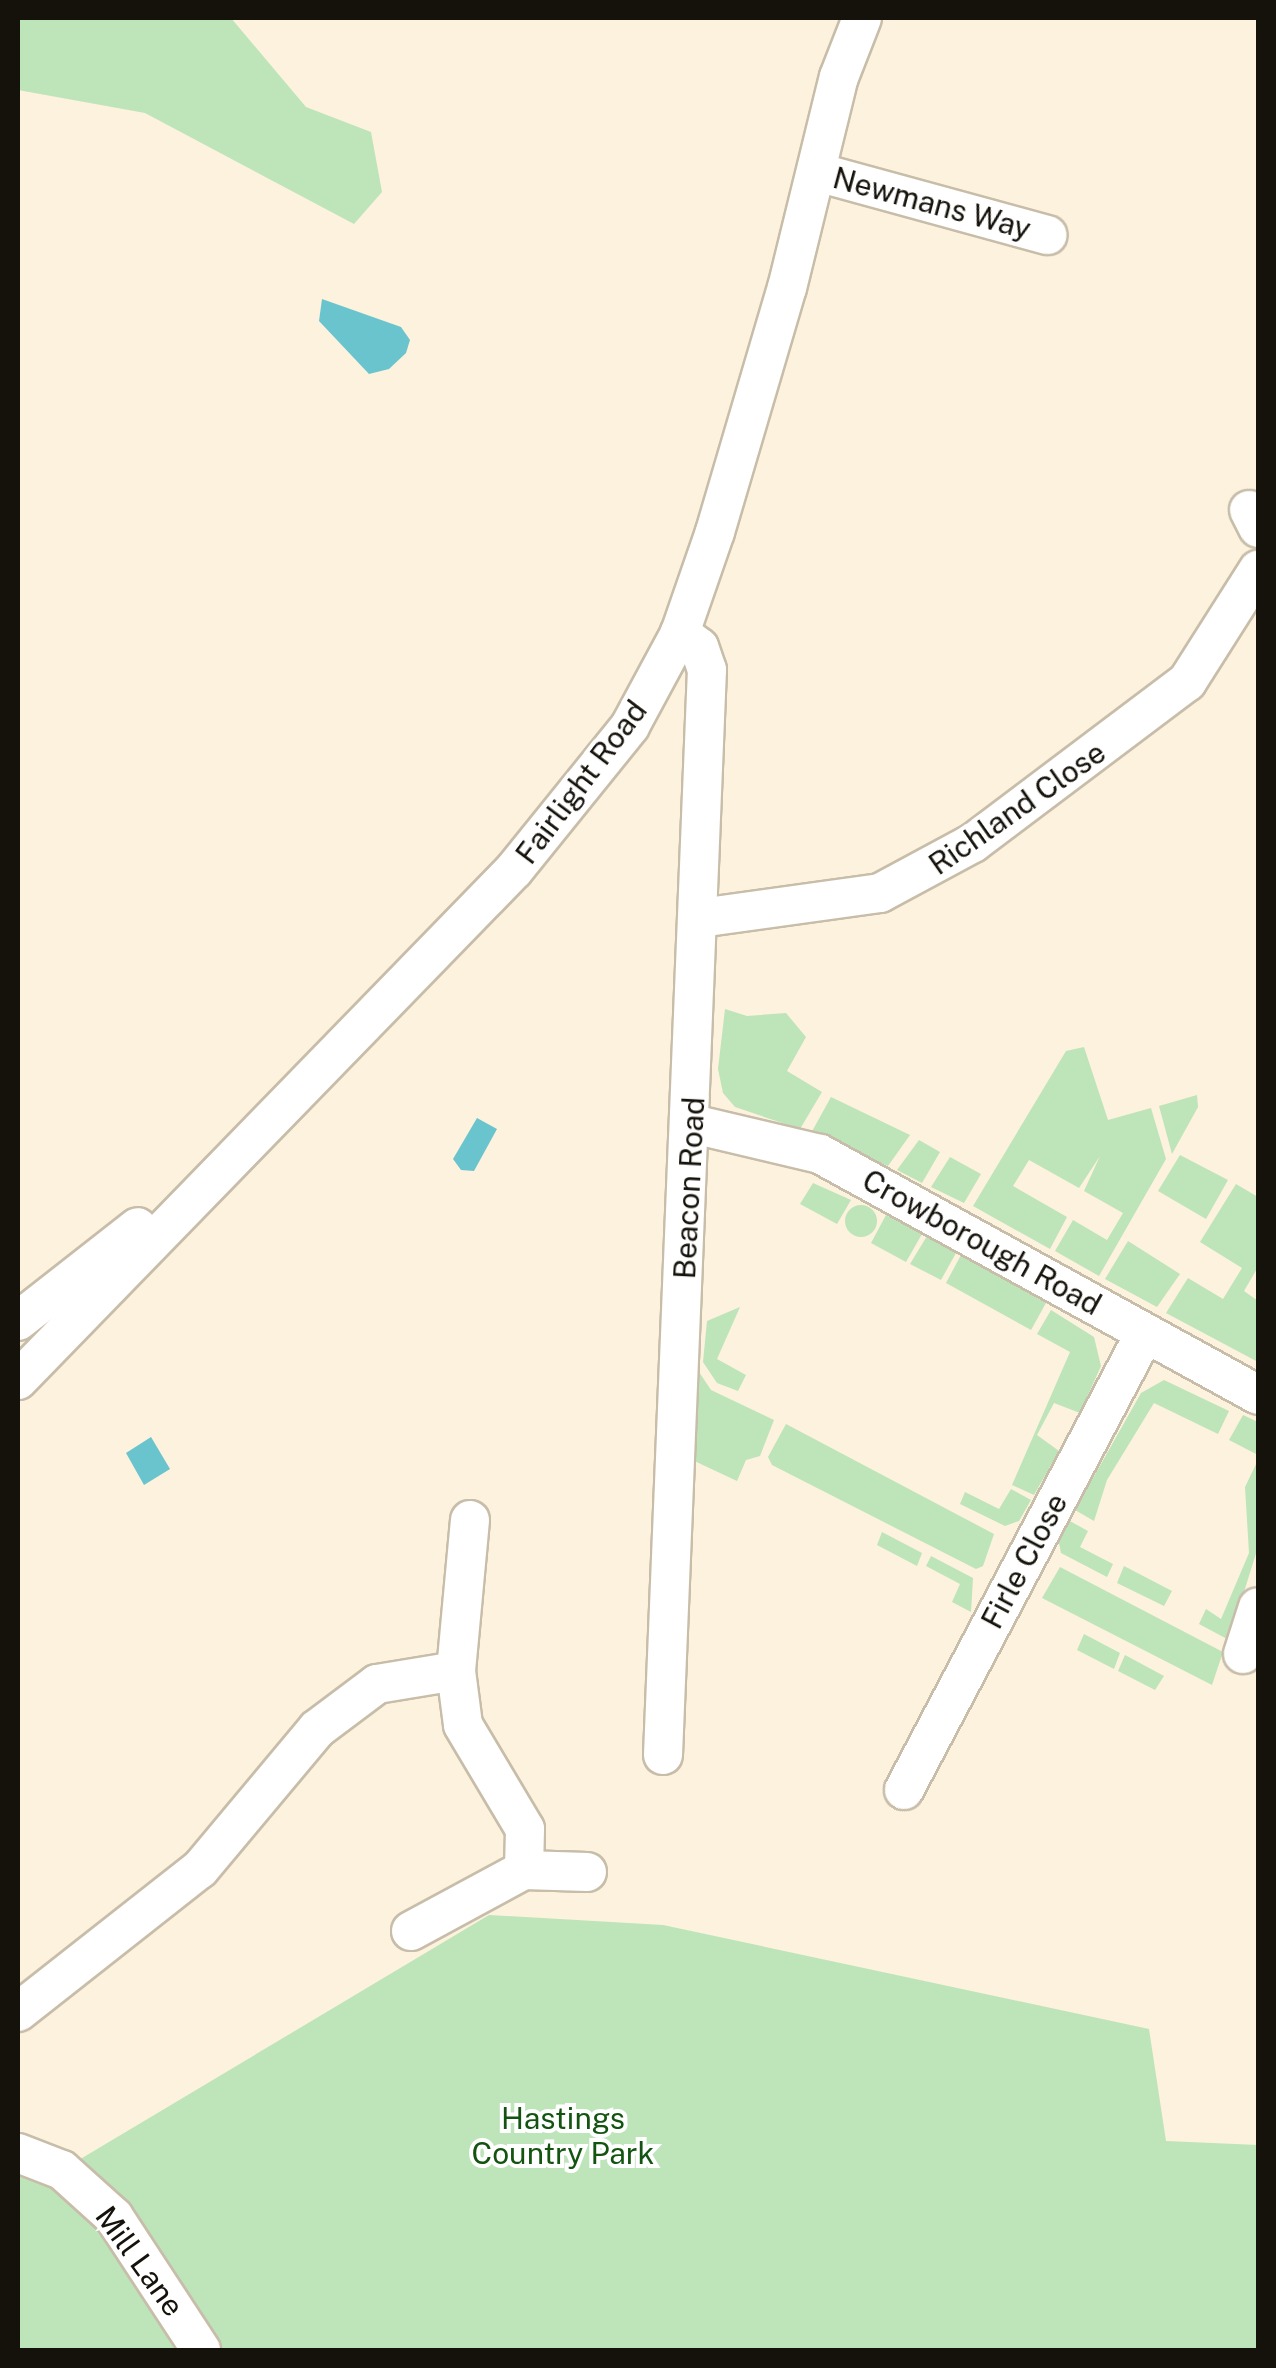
<!DOCTYPE html>
<style>
body{margin:0}
#map{position:relative;width:1276px;height:2368px;overflow:hidden;background:#fcf2de;font-family:"Public Sans",sans-serif}
div>[style]{position:absolute}
.green>*{inset:0;background:#bee4ba}
.round{border-radius:50%}
.water>*{inset:0;background:#6ac4cd}
.roads{filter:drop-shadow(2px 0 #c7bda9) drop-shadow(-2px 0 #c7bda9) drop-shadow(0 2px #c7bda9) drop-shadow(0 -2px #c7bda9)}
.minor>*{height:38px;margin:-19px;padding:0 19px;transform-origin:19px;border-radius:19px;background:#fff}
span{translate:-50% -50%;white-space:nowrap;text-align:center;line-height:1.15;-webkit-text-stroke:8px #fff;paint-order:stroke}
.street-label{font-size:30px;color:#15120b}
.park-label{font-size:30px;color:#135411}
.frame{position:absolute;inset:0;border:20px solid #15120b;pointer-events:none}
</style>
<div id="map">
<div class="green">
<i style="clip-path:polygon(18px 18px,231px 18px,306px 107px,371px 132px,382px 192px,354px 224px,145px 113px,18px 90px)"></i>
<i style="clip-path:polygon(725px 1009px,747px 1016px,786px 1013px,806px 1037px,787px 1071px,822px 1092px,800px 1129px,735px 1107px,723px 1093px,718px 1069px)"></i>
<i style="clip-path:polygon(1084px 1047px,1108px 1120px,1151px 1108px,1166px 1159px,1099px 1276px,1055px 1251px,1073px 1220px,1107px 1240px,1123px 1213px,1084px 1191px,1100px 1156px,1079px 1188px,1029px 1160px,1013px 1186px,1067px 1217px,1050px 1249px,973px 1206px,1066px 1051px)"></i>
<i style="clip-path:polygon(1197px 1095px,1198px 1107px,1172px 1154px,1159px 1106px)"></i>
<i style="clip-path:polygon(831px 1097px,910px 1135px,888px 1166px,810px 1135px)"></i>
<i style="clip-path:polygon(919px 1140px,940px 1152px,922px 1183px,897px 1170px)"></i>
<i style="clip-path:polygon(1180px 1155px,1228px 1180px,1206px 1219px,1158px 1191px)"></i>
<i style="clip-path:polygon(950px 1157px,981px 1174px,964px 1203px,931px 1187px)"></i>
<i style="clip-path:polygon(813px 1183px,851px 1200px,837px 1224px,800px 1204px)"></i>
<i style="clip-path:polygon(1236px 1184px,1258px 1197px,1258px 1267px,1244px 1291px,1258px 1301px,1258px 1362px,1166px 1313px,1188px 1278px,1223px 1299px,1242px 1268px,1200px 1242px)"></i>
<i class="round" style="left:845px;top:1205px;width:32px;height:32px"></i>
<i style="clip-path:polygon(886px 1215px,922px 1234px,906px 1262px,871px 1243px)"></i>
<i style="clip-path:polygon(927px 1236px,956px 1253px,941px 1280px,910px 1264px)"></i>
<i style="clip-path:polygon(1128px 1241px,1180px 1274px,1157px 1307px,1105px 1279px)"></i>
<i style="clip-path:polygon(961px 1255px,1046px 1303px,1031px 1330px,946px 1283px)"></i>
<i style="clip-path:polygon(740px 1307px,717px 1359px,746px 1375px,738px 1391px,717px 1383px,703px 1362px,707px 1321px)"></i>
<i style="clip-path:polygon(1051px 1310px,1094px 1337px,1101px 1366px,1080px 1413px,1054px 1403px,1037px 1435px,1059px 1451px,1034px 1495px,1012px 1485px,1070px 1352px,1037px 1334px)"></i>
<i style="clip-path:polygon(699px 1372px,711px 1390px,774px 1420px,760px 1456px,746px 1460px,737px 1481px,688px 1458px)"></i>
<i style="clip-path:polygon(1164px 1380px,1229px 1411px,1218px 1434px,1154px 1403px,1107px 1480px,1094px 1521px,1075px 1510px,1141px 1393px)"></i>
<i style="clip-path:polygon(1243px 1415px,1258px 1422px,1258px 1455px,1229px 1440px)"></i>
<i style="clip-path:polygon(786px 1424px,994px 1534px,983px 1566px,976px 1569px,772px 1465px,768px 1457px)"></i>
<i style="clip-path:polygon(1258px 1460px,1258px 1547px,1229px 1640px,1199px 1624px,1206px 1609px,1221px 1619px,1249px 1553px,1245px 1487px)"></i>
<i style="clip-path:polygon(1011px 1489px,1031px 1500px,1019px 1521px,1005px 1526px,960px 1504px,965px 1492px,999px 1509px)"></i>
<i style="clip-path:polygon(1068px 1520px,1088px 1531px,1080px 1547px,1113px 1564px,1107px 1577px,1061px 1553px,1058px 1538px)"></i>
<i style="clip-path:polygon(882px 1532px,922px 1553px,917px 1566px,877px 1545px)"></i>
<i style="clip-path:polygon(931px 1556px,973px 1578px,971px 1612px,952px 1602px,960px 1584px,926px 1566px)"></i>
<i style="clip-path:polygon(1124px 1566px,1172px 1591px,1164px 1606px,1117px 1583px)"></i>
<i style="clip-path:polygon(1060px 1567px,1223px 1652px,1212px 1685px,1042px 1598px)"></i>
<i style="clip-path:polygon(1084px 1634px,1120px 1653px,1114px 1669px,1077px 1650px)"></i>
<i style="clip-path:polygon(1125px 1655px,1164px 1676px,1155px 1690px,1118px 1671px)"></i>
<i style="clip-path:polygon(489px 1915px,663px 1925px,1149px 2029px,1166px 2141px,1258px 2145px,1258px 2350px,18px 2350px,18px 2169px,62px 2170px)"></i>
</div>
<div class="water">
<i style="clip-path:polygon(322px 299px,401px 327px,410px 340px,406px 353px,389px 369px,369px 374px,319px 321px)"></i>
<i style="clip-path:polygon(477px 1118px,497px 1129px,474px 1171px,461px 1170px,453px 1159px)"></i>
<i style="clip-path:polygon(151px 1437px,170px 1469px,144px 1485px,126px 1453px)"></i>
</div>
<div class="roads">
<div class="minor">
<i style="left:817px;top:172px;width:239px;rotate:15.3deg"></i>
<i style="left:1249px;top:510px;width:20px;rotate:63deg"></i>
<i style="left:700px;top:918px;width:182px;rotate:-7.9deg"></i>
<i style="left:880px;top:893px;width:106px;rotate:-28.3deg"></i>
<i style="left:973px;top:843px;width:268px;rotate:-37deg"></i>
<i style="left:1187px;top:682px;width:133px;rotate:-57.6deg"></i>
<i style="left:693px;top:1124px;width:130px;rotate:13.3deg"></i>
<i style="left:820px;top:1154px;width:500px;rotate:28.8deg"></i>
<i style="left:18px;top:1321px;width:152px;rotate:-38.1deg"></i>
<i style="left:18px;top:1380px;width:711px;rotate:-45.8deg"></i>
<i style="left:514px;top:870px;width:185px;rotate:-51.1deg"></i>
<i style="left:630px;top:726px;width:106px;rotate:-61.7deg"></i>
<i style="left:680px;top:633px;width:107px;rotate:-70.9deg"></i>
<i style="left:715px;top:532px;width:254px;rotate:-73.6deg"></i>
<i style="left:787px;top:288px;width:217px;rotate:-76.2deg"></i>
<i style="left:839px;top:77px;width:63px;rotate:-68.7deg"></i>
<i style="left:470px;top:1520px;width:152px;rotate:95.3deg"></i>
<i style="left:456px;top:1671px;width:54px;rotate:82.6deg"></i>
<i style="left:463px;top:1725px;width:121px;rotate:59.2deg"></i>
<i style="left:525px;top:1829px;width:41px;rotate:91.4deg"></i>
<i style="left:1243px;top:1654px;width:49px;rotate:-72.3deg"></i>
<i style="left:663px;top:1755px;width:1086px;rotate:-87.68deg"></i>
<i style="left:707px;top:670px;width:24px;rotate:-109deg"></i>
<i style="left:699px;top:647px;width:24px;rotate:-144deg"></i>
<i style="left:904px;top:1790px;width:517px;rotate:-62.19deg"></i>
<i style="left:411px;top:1931px;width:128px;rotate:-28.4deg"></i>
<i style="left:524px;top:1870px;width:63px;rotate:1.8deg"></i>
<i style="left:18px;top:2012px;width:231px;rotate:-38.2deg"></i>
<i style="left:200px;top:1869px;width:182px;rotate:-50.1deg"></i>
<i style="left:317px;top:1729px;width:75px;rotate:-36.9deg"></i>
<i style="left:377px;top:1684px;width:80px;rotate:-9.3deg"></i>
<i style="left:18px;top:2153px;width:47px;rotate:21.1deg"></i>
<i style="left:62px;top:2170px;width:70px;rotate:42.1deg"></i>
<i style="left:114px;top:2217px;width:159px;rotate:56.8deg"></i>
</div>
</div>
<div class="street-label">
<span style="left:932px;top:203px;rotate:15deg">Newmans Way</span>
<span style="left:581px;top:782px;rotate:-53deg">Fairlight Road</span>
<span style="left:1017px;top:808px;rotate:-35deg">Richland Close</span>
<span style="left:689px;top:1188px;rotate:-87deg">Beacon Road</span>
<span style="left:982px;top:1242px;rotate:29deg">Crowborough Road</span>
<span style="left:1024px;top:1561px;rotate:-62deg">Firle Close</span>
<span style="left:140px;top:2261px;rotate:54deg">Mill Lane</span>
</div>
<div class="park-label">
<span style="left:563px;top:2135px">Hastings<br>Country Park</span>
</div>
<div class="frame"></div>
</div>
